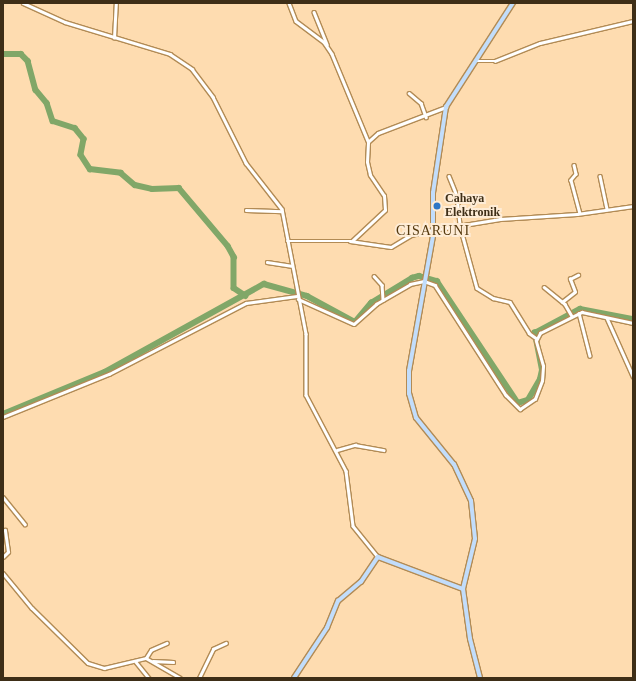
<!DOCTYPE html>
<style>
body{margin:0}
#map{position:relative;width:636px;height:681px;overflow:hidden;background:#fedcb0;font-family:"Times New Roman",serif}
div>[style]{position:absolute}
.river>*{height:5.5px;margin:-2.75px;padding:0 2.75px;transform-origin:2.75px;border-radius:2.75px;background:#81a768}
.roads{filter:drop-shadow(1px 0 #b28b55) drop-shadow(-1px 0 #b28b55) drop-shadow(0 1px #b28b55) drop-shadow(0 -1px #b28b55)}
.minor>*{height:2.5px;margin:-1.25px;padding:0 1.25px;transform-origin:1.25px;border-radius:1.25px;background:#fff}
.tertiary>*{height:3px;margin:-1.5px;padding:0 1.5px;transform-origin:1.5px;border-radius:1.5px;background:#fff}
.secondary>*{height:3.5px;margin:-1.75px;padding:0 1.75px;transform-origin:1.75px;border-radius:1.75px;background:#c2ddfb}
.dots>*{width:11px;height:11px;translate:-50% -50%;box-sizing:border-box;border:2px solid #feecd6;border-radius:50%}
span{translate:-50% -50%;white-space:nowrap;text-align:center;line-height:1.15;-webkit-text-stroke:4px #feecd6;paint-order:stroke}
.poi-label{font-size:12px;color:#3e2e17;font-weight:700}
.left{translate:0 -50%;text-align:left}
.quarter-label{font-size:14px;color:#54380d;letter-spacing:1px}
.frame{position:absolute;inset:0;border:4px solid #3e2e17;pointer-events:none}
</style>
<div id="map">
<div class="river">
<i style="left:3px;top:54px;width:18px"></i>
<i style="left:21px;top:54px;width:10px;rotate:45deg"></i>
<i style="left:28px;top:61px;width:30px;rotate:75deg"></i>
<i style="left:36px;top:90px;width:17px;rotate:50deg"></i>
<i style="left:47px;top:103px;width:19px;rotate:72deg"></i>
<i style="left:53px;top:121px;width:23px;rotate:18deg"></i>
<i style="left:75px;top:128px;width:14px;rotate:51deg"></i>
<i style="left:84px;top:139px;width:16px;rotate:101deg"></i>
<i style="left:81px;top:155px;width:17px;rotate:57deg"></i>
<i style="left:90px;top:169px;width:31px;rotate:7deg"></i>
<i style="left:121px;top:173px;width:18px;rotate:41deg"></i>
<i style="left:135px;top:185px;width:17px;rotate:13deg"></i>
<i style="left:152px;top:189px;width:27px;rotate:-2deg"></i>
<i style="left:179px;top:188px;width:76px;rotate:49.8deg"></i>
<i style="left:228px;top:246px;width:13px;rotate:61deg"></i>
<i style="left:234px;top:257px;width:31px;rotate:90deg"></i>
<i style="left:234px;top:288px;width:14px;rotate:34deg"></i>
<i style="left:3px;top:414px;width:110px;rotate:-22.4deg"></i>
<i style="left:105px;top:372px;width:182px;rotate:-29deg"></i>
<i style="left:264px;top:284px;width:45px;rotate:15.6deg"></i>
<i style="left:307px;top:296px;width:55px;rotate:28.4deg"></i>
<i style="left:355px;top:322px;width:25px;rotate:-50deg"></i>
<i style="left:371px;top:303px;width:48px;rotate:-31.4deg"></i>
<i style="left:412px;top:278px;width:7px;rotate:-16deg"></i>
<i style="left:419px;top:276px;width:19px;rotate:16deg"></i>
<i style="left:437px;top:281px;width:146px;rotate:56.4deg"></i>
<i style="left:518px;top:403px;width:10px;rotate:-17deg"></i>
<i style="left:528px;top:400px;width:24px;rotate:-60deg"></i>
<i style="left:540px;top:379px;width:9px;rotate:-77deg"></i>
<i style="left:542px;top:370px;width:38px;rotate:-101deg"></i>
<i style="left:535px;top:333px;width:51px;rotate:-28.1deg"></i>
<i style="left:580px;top:309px;width:54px;rotate:10.7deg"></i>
</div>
<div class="roads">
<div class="minor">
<i style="left:23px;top:3px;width:46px;rotate:24.3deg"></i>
<i style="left:65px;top:22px;width:110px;rotate:16.9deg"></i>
<i style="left:170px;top:54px;width:27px;rotate:34deg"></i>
<i style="left:192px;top:69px;width:35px;rotate:53deg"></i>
<i style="left:213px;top:97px;width:74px;rotate:63.4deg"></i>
<i style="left:246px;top:163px;width:58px;rotate:52deg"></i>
<i style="left:282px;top:209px;width:127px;rotate:79.1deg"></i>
<i style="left:306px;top:334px;width:61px;rotate:90deg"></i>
<i style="left:306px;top:395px;width:86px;rotate:62.2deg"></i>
<i style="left:346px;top:471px;width:55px;rotate:82.7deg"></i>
<i style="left:353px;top:526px;width:40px;rotate:51deg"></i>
<i style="left:289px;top:3px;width:19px;rotate:69deg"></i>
<i style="left:296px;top:21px;width:35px;rotate:37deg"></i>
<i style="left:324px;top:42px;width:14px;rotate:56deg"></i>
<i style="left:332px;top:54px;width:94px;rotate:67.5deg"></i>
<i style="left:314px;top:12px;width:35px;rotate:68deg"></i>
<i style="left:114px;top:38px;width:35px;rotate:-87deg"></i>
<i style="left:475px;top:61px;width:20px"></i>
<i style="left:495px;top:61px;width:48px;rotate:-21.8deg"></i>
<i style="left:540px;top:43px;width:96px;rotate:-13.3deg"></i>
<i style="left:409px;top:93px;width:16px;rotate:40deg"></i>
<i style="left:421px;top:103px;width:15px;rotate:70deg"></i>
<i style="left:574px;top:165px;width:9px;rotate:77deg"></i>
<i style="left:576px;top:174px;width:8px;rotate:130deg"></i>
<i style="left:571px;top:180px;width:34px;rotate:75deg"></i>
<i style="left:449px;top:176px;width:22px;rotate:68deg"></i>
<i style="left:457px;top:196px;width:30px;rotate:84deg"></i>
<i style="left:600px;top:176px;width:34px;rotate:78deg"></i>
<i style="left:246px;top:210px;width:36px;rotate:2deg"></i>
<i style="left:460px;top:226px;width:64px;rotate:74.7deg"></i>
<i style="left:477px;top:288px;width:19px;rotate:32deg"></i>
<i style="left:493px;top:298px;width:17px;rotate:13deg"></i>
<i style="left:510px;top:302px;width:36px;rotate:58deg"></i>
<i style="left:529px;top:333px;width:9px;rotate:36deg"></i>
<i style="left:287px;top:241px;width:63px"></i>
<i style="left:350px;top:241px;width:41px;rotate:8.3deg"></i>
<i style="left:391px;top:247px;width:23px;rotate:-31deg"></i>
<i style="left:411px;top:235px;width:23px;rotate:-13deg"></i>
<i style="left:352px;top:241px;width:45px;rotate:-43.2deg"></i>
<i style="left:385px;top:210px;width:14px;rotate:-94deg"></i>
<i style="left:384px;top:196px;width:25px;rotate:-124deg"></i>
<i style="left:370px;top:175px;width:13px;rotate:-103deg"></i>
<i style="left:367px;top:162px;width:20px;rotate:-87deg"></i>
<i style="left:368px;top:142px;width:13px;rotate:-42deg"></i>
<i style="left:378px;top:133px;width:73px;rotate:-20.9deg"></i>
<i style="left:267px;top:262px;width:24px;rotate:9deg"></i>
<i style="left:374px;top:276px;width:12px;rotate:48deg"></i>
<i style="left:382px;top:285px;width:15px;rotate:86deg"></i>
<i style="left:544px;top:287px;width:27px;rotate:39deg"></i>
<i style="left:565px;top:304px;width:14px;rotate:60deg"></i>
<i style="left:298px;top:299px;width:61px;rotate:24.1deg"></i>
<i style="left:354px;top:324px;width:30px;rotate:-42deg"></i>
<i style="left:376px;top:304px;width:39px;rotate:-30deg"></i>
<i style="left:410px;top:284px;width:14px;rotate:-12deg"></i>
<i style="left:424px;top:281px;width:12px;rotate:20deg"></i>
<i style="left:435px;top:285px;width:131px;rotate:57.2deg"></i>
<i style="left:506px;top:395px;width:20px;rotate:45deg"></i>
<i style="left:520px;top:409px;width:18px;rotate:-34deg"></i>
<i style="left:535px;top:399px;width:19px;rotate:-69deg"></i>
<i style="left:542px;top:381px;width:15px;rotate:-86deg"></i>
<i style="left:543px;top:366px;width:26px;rotate:-106deg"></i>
<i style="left:536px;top:341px;width:9px;rotate:-63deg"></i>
<i style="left:540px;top:333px;width:47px;rotate:-26.6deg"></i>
<i style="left:582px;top:312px;width:52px;rotate:12.2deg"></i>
<i style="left:562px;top:302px;width:16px;rotate:-38deg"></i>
<i style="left:575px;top:292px;width:14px;rotate:-111deg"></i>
<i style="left:570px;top:279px;width:9px;rotate:-27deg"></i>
<i style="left:579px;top:313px;width:44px;rotate:75.7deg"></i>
<i style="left:607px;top:318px;width:64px;rotate:65.9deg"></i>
<i style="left:3px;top:417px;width:114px;rotate:-22.1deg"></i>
<i style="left:109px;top:374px;width:154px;rotate:-27.4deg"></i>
<i style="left:246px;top:303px;width:51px;rotate:-7.8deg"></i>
<i style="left:337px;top:450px;width:19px;rotate:-16deg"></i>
<i style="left:355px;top:445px;width:29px;rotate:10deg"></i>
<i style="left:3px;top:497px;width:35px;rotate:51deg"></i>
<i style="left:3px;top:557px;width:7px;rotate:-45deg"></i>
<i style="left:8px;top:552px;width:22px;rotate:-98deg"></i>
<i style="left:3px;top:573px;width:45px;rotate:50.4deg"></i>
<i style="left:32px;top:608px;width:78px;rotate:44.5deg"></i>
<i style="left:88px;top:663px;width:17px;rotate:17deg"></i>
<i style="left:104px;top:668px;width:43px;rotate:-13.4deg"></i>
<i style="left:146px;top:658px;width:39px;rotate:30deg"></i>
<i style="left:146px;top:658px;width:9px;rotate:-58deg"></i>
<i style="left:151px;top:650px;width:17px;rotate:-24deg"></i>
<i style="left:153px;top:661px;width:20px;rotate:3deg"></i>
<i style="left:136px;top:662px;width:21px;rotate:51deg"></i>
<i style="left:199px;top:678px;width:32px;rotate:-64deg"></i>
<i style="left:213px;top:649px;width:14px;rotate:-25deg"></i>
</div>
<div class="tertiary">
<i style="left:433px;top:230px;width:68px;rotate:-9.3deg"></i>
<i style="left:500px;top:219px;width:77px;rotate:-3.7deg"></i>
<i style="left:577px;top:214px;width:57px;rotate:-8.1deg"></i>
</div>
<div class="secondary">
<i style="left:294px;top:678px;width:60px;rotate:-56.6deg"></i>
<i style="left:327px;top:628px;width:29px;rotate:-68deg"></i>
<i style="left:338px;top:601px;width:30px;rotate:-40deg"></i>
<i style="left:361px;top:582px;width:30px;rotate:-56deg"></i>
<i style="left:378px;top:557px;width:91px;rotate:20.6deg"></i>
<i style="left:480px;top:678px;width:40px;rotate:-104.4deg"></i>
<i style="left:470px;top:639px;width:50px;rotate:-98deg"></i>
<i style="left:463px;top:589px;width:51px;rotate:-76.5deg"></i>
<i style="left:475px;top:539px;width:38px;rotate:-96deg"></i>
<i style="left:471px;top:501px;width:40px;rotate:-115deg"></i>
<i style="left:454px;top:465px;width:60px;rotate:-129deg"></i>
<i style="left:416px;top:418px;width:25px;rotate:-106deg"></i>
<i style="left:409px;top:394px;width:23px;rotate:-90deg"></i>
<i style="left:409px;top:371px;width:137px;rotate:-79.9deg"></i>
<i style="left:433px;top:236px;width:43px;rotate:-90deg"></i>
<i style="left:433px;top:193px;width:87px;rotate:-81.4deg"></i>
<i style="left:446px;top:107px;width:124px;rotate:-57.2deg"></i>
</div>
</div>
<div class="dots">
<i style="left:437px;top:206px;background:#2d76c6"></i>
</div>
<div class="poi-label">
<span class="left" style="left:445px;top:206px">Cahaya<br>Elektronik</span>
</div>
<div class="quarter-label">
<span style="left:433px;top:231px">CISARUNI</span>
</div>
<div class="frame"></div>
</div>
